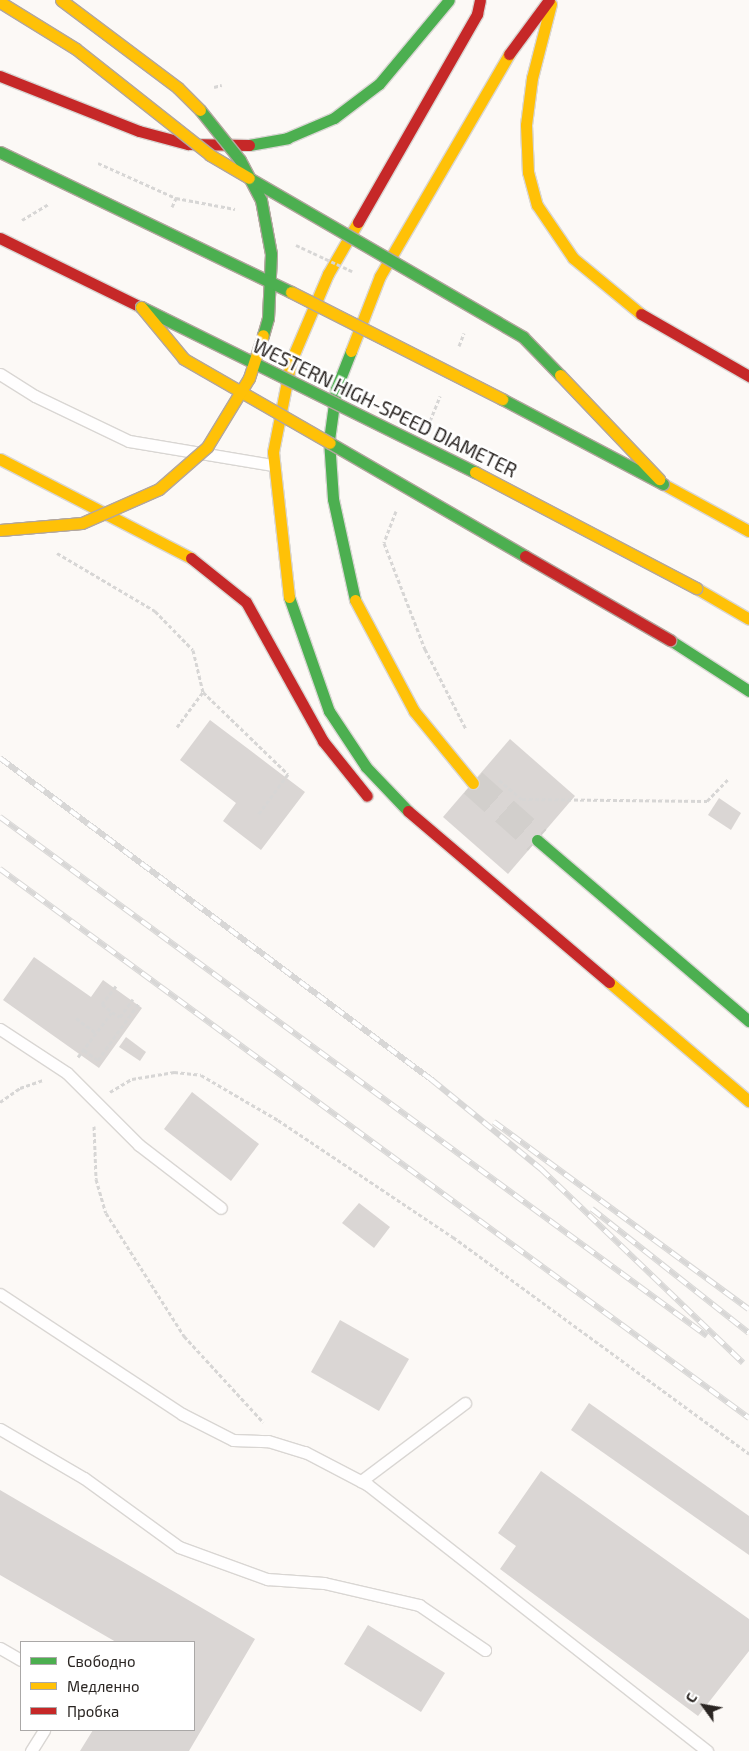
<!DOCTYPE html>
<meta charset="utf-8">
<style>
body{margin:0}
#map{position:relative;width:749px;height:1751px;overflow:hidden;background:#fcf9f6;font-family:"Exo 2",sans-serif}
div>[style]{position:absolute}
.building>*{inset:0;background:#dad6d4}
.primary-tunnel>*{height:28px;margin-top:-14px;transform-origin:0;background:repeating-linear-gradient(90deg,#d2cfcc 0 28px,transparent 0 42px)}
.path>*{height:3px;margin-top:-1.5px;transform-origin:0;background:repeating-linear-gradient(90deg,#d7d6d5 0 4px,transparent 0 6.5px)}
.roads{filter:drop-shadow(1px 0 #d9d6d3) drop-shadow(-1px 0 #d9d6d3) drop-shadow(0 1px #d9d6d3) drop-shadow(0 -1px #d9d6d3)}
.lane>*{height:11px;margin:-5.5px;padding:0 5.5px;transform-origin:5.5px;border-radius:5.5px;background:#fffefe}
.fast>*{height:11px;margin:-5.5px;padding:0 5.5px;transform-origin:5.5px;border-radius:5.5px;background:#4caf50}
.slow>*{height:11px;margin:-5.5px;padding:0 5.5px;transform-origin:5.5px;border-radius:5.5px;background:#ffc107}
.jam>*{height:11px;margin:-5.5px;padding:0 5.5px;transform-origin:5.5px;border-radius:5.5px;background:#c62828}
.rail>*{height:5.5px;margin-top:-2.75px;transform-origin:0;background:repeating-linear-gradient(90deg,#fff 0 11px,#d8d7d6 0 22px);box-sizing:border-box;border-block:1px solid #d8d7d6}
.path-bridge>*{height:3px;margin-top:-1.5px;transform-origin:0;background:repeating-linear-gradient(90deg,#d7d6d5 0 4px,transparent 0 6.5px)}
.bridges{filter:drop-shadow(1px 0 #b2a69e) drop-shadow(-1px 0 #b2a69e) drop-shadow(0 1px #b2a69e) drop-shadow(0 -1px #b2a69e)}
.fast-bridge>*{height:11px;margin:-5.5px;padding:0 5.5px;transform-origin:5.5px;border-radius:5.5px;background:#4caf50}
.slow-bridge>*{height:11px;margin:-5.5px;padding:0 5.5px;transform-origin:5.5px;border-radius:5.5px;background:#ffc107}
.jam-bridge>*{height:11px;margin:-5.5px;padding:0 5.5px;transform-origin:5.5px;border-radius:5.5px;background:#c62828}
span{translate:-50% -50%;white-space:nowrap;text-align:center;line-height:1.15;-webkit-text-stroke:5px #fff;paint-order:stroke}
.street-label{font-size:19px;color:#2a2522}
.legend{position:absolute;left:20px;top:1641px;width:175px;height:90px;box-sizing:border-box;background:#fff;border:1px solid #aaa8a7;margin:0;padding:6px 9px;list-style:none;font-size:15px;color:#2a2522}
.legend li{display:flex;align-items:center;gap:10px;height:25px}
.legend b{width:25px;border:1px solid #aaa8a7}
.north{position:absolute;left:679px;top:1681px;width:50px;height:50px;-webkit-text-stroke:4px #fff;paint-order:stroke;rotate:302deg;font-size:14px;font-weight:700;line-height:20px;text-align:center;color:#2a2522}
.north::after{content:'';display:block;margin:auto;width:18px;height:22px;background:#2a2522;clip-path:polygon(50% 0,100% 100%,50% 72%,0 100%)}
</style>
<div id="map">
<div class="building">
<i style="clip-path:polygon(210px 720px,305px 792px,261px 850px,223px 821px,236px 803px,180px 760px)"></i>
<i style="clip-path:polygon(510px 739px,575px 796px,508px 874px,443px 817px)"></i>
<i style="clip-path:polygon(719px 798px,741px 813px,731px 830px,708px 815px)"></i>
<i style="clip-path:polygon(34px 957px,91px 997px,103px 980px,142px 1008px,99px 1068px,3px 1000px)"></i>
<i style="clip-path:polygon(126px 1037px,146px 1052px,140px 1061px,119px 1047px)"></i>
<i style="clip-path:polygon(192px 1092px,259px 1144px,231px 1181px,164px 1129px)"></i>
<i style="clip-path:polygon(359px 1203px,390px 1227px,374px 1248px,342px 1223px)"></i>
<i style="clip-path:polygon(340px 1320px,409px 1359px,379px 1411px,311px 1372px)"></i>
<i style="clip-path:polygon(589px 1403px,749px 1516px,749px 1555px,571px 1430px)"></i>
<i style="clip-path:polygon(541px 1471px,749px 1619px,749px 1651px,698px 1716px,500px 1569px,516px 1546px,498px 1533px)"></i>
<i style="clip-path:polygon(0 1490px,255px 1639px,189px 1751px,80px 1751px,93px 1730px,194px 1730px,194px 1642px,116px 1642px,0 1575px)"></i>
<i style="clip-path:polygon(368px 1625px,445px 1673px,421px 1712px,344px 1664px)"></i>
</div>
<div class="primary-tunnel">
<i style="left:473px;top:783px;width:86px;rotate:41.7deg"></i>
</div>
<div class="path">
<i style="left:214px;top:87px;width:8px;rotate:-14deg"></i>
<i style="left:98px;top:163px;width:85px;rotate:24.2deg"></i>
<i style="left:176px;top:198px;width:60px;rotate:10.6deg"></i>
<i style="left:172px;top:207px;width:10px;rotate:-66deg"></i>
<i style="left:22px;top:220px;width:31px;rotate:-31deg"></i>
<i style="left:459px;top:346px;width:14px;rotate:-69deg"></i>
<i style="left:430px;top:421px;width:27px;rotate:-68deg"></i>
<i style="left:396px;top:511px;width:34px;rotate:111deg"></i>
<i style="left:384px;top:543px;width:114px;rotate:68.9deg"></i>
<i style="left:425px;top:649px;width:90px;rotate:62.9deg"></i>
<i style="left:57px;top:553px;width:114px;rotate:30.6deg"></i>
<i style="left:155px;top:611px;width:54px;rotate:45.7deg"></i>
<i style="left:193px;top:650px;width:43px;rotate:76.6deg"></i>
<i style="left:203px;top:692px;width:118px;rotate:44deg"></i>
<i style="left:288px;top:774px;width:52px;rotate:126.4deg"></i>
<i style="left:177px;top:727px;width:44px;rotate:-53.4deg"></i>
<i style="left:499px;top:780px;width:30px;rotate:40deg"></i>
<i style="left:522px;top:799px;width:185px;rotate:0.6deg"></i>
<i style="left:707px;top:801px;width:32px;rotate:-46deg"></i>
<i style="left:116px;top:986px;width:23px;rotate:128deg"></i>
<i style="left:102px;top:1004px;width:13px;rotate:39deg"></i>
<i style="left:112px;top:1012px;width:9px;rotate:32deg"></i>
<i style="left:120px;top:1017px;width:22px;rotate:-54deg"></i>
<i style="left:76px;top:1018px;width:25px;rotate:37deg"></i>
<i style="left:84px;top:1050px;width:17px;rotate:36deg"></i>
<i style="left:98px;top:1060px;width:70px;rotate:-54.3deg"></i>
<i style="left:78px;top:1057px;width:56px;rotate:-52.9deg"></i>
<i style="left:110px;top:1092px;width:26px;rotate:-31deg"></i>
<i style="left:132px;top:1079px;width:43px;rotate:-9.5deg"></i>
<i style="left:174px;top:1072px;width:27px;rotate:6deg"></i>
<i style="left:201px;top:1075px;width:89px;rotate:30.3deg"></i>
<i style="left:278px;top:1120px;width:211px;rotate:33.8deg"></i>
<i style="left:453px;top:1237px;width:367px;rotate:36.2deg"></i>
<i style="left:0;top:1102px;width:24px;rotate:-35deg"></i>
<i style="left:20px;top:1088px;width:24px;rotate:-19deg"></i>
<i style="left:94px;top:1126px;width:53px;rotate:87.8deg"></i>
<i style="left:96px;top:1179px;width:35px;rotate:74deg"></i>
<i style="left:106px;top:1213px;width:146px;rotate:57.6deg"></i>
<i style="left:184px;top:1336px;width:117px;rotate:47.4deg"></i>
</div>
<div class="roads">
<div class="lane">
<i style="left:0;top:374px;width:41px;rotate:32.2deg"></i>
<i style="left:35px;top:396px;width:104px;rotate:25.6deg"></i>
<i style="left:129px;top:441px;width:146px;rotate:9.5deg"></i>
<i style="left:0;top:1029px;width:80px;rotate:33.3deg"></i>
<i style="left:67px;top:1073px;width:102px;rotate:45deg"></i>
<i style="left:139px;top:1145px;width:103px;rotate:37.5deg"></i>
<i style="left:0;top:1294px;width:218px;rotate:33.4deg"></i>
<i style="left:182px;top:1414px;width:57px;rotate:27deg"></i>
<i style="left:233px;top:1440px;width:35px;rotate:2deg"></i>
<i style="left:268px;top:1441px;width:39px;rotate:17deg"></i>
<i style="left:305px;top:1452px;width:71px;rotate:27.6deg"></i>
<i style="left:368px;top:1485px;width:431px;rotate:38.1deg"></i>
<i style="left:0;top:1429px;width:97px;rotate:30.3deg"></i>
<i style="left:84px;top:1478px;width:117px;rotate:36deg"></i>
<i style="left:179px;top:1547px;width:94px;rotate:20deg"></i>
<i style="left:267px;top:1579px;width:57px;rotate:4deg"></i>
<i style="left:324px;top:1583px;width:98px;rotate:13deg"></i>
<i style="left:419px;top:1605px;width:80px;rotate:34.3deg"></i>
<i style="left:361px;top:1481px;width:130px;rotate:-36.9deg"></i>
<i style="left:0;top:1648px;width:24px;rotate:30deg"></i>
<i style="left:31px;top:1751px;width:25px;rotate:-58deg"></i>
</div>
<div class="fast">
<i style="left:249px;top:145px;width:39px;rotate:-10deg"></i>
<i style="left:287px;top:138px;width:51px;rotate:-23.1deg"></i>
<i style="left:334px;top:118px;width:56px;rotate:-37.1deg"></i>
<i style="left:379px;top:84px;width:109px;rotate:-50.2deg"></i>
<i style="left:351px;top:351px;width:41px;rotate:111.5deg"></i>
<i style="left:336px;top:389px;width:51px;rotate:97.8deg"></i>
<i style="left:329px;top:440px;width:59px;rotate:86.1deg"></i>
<i style="left:333px;top:499px;width:103px;rotate:77.7deg"></i>
<i style="left:289px;top:597px;width:121px;rotate:70.7deg"></i>
<i style="left:329px;top:711px;width:67px;rotate:56.5deg"></i>
<i style="left:366px;top:767px;width:61px;rotate:46.3deg"></i>
<i style="left:670px;top:640px;width:94px;rotate:32.8deg"></i>
<i style="left:537px;top:840px;width:279px;rotate:40.5deg"></i>
</div>
<div class="slow">
<i style="left:551px;top:4px;width:76px;rotate:104.4deg"></i>
<i style="left:532px;top:78px;width:47px;rotate:97.3deg"></i>
<i style="left:526px;top:125px;width:47px;rotate:87.6deg"></i>
<i style="left:528px;top:172px;width:34px;rotate:75deg"></i>
<i style="left:537px;top:205px;width:64px;rotate:55.8deg"></i>
<i style="left:573px;top:258px;width:88px;rotate:39.5deg"></i>
<i style="left:351px;top:351px;width:80px;rotate:-68.9deg"></i>
<i style="left:380px;top:276px;width:257px;rotate:-59.8deg"></i>
<i style="left:0;top:459px;width:215px;rotate:27.4deg"></i>
<i style="left:663px;top:484px;width:98px;rotate:28.7deg"></i>
<i style="left:696px;top:588px;width:61px;rotate:30.3deg"></i>
<i style="left:289px;top:597px;width:146px;rotate:-96.3deg"></i>
<i style="left:273px;top:452px;width:93px;rotate:-78.8deg"></i>
<i style="left:291px;top:361px;width:95px;rotate:-67deg"></i>
<i style="left:328px;top:274px;width:60px;rotate:-60deg"></i>
<i style="left:355px;top:600px;width:126px;rotate:62deg"></i>
<i style="left:414px;top:711px;width:93px;rotate:50.7deg"></i>
<i style="left:609px;top:982px;width:184px;rotate:40.4deg"></i>
</div>
<div class="jam">
<i style="left:509px;top:54px;width:67px;rotate:-53.5deg"></i>
<i style="left:0;top:76px;width:149px;rotate:21.6deg"></i>
<i style="left:139px;top:131px;width:51px;rotate:14.9deg"></i>
<i style="left:188px;top:144px;width:61px;rotate:0.9deg"></i>
<i style="left:358px;top:222px;width:240px;rotate:-60.2deg"></i>
<i style="left:477px;top:14px;width:14px;rotate:-78deg"></i>
<i style="left:0;top:238px;width:157px;rotate:26.1deg"></i>
<i style="left:641px;top:314px;width:125px;rotate:29.9deg"></i>
<i style="left:191px;top:558px;width:70px;rotate:38.7deg"></i>
<i style="left:246px;top:602px;width:159px;rotate:61deg"></i>
<i style="left:323px;top:741px;width:70px;rotate:51.3deg"></i>
<i style="left:408px;top:811px;width:264px;rotate:40.4deg"></i>
</div>
</div>
<div class="rail">
<i style="left:0;top:758px;width:539px;rotate:36.7deg"></i>
<i style="left:432px;top:1080px;width:141px;rotate:39.2deg"></i>
<i style="left:541px;top:1169px;width:280px;rotate:43.8deg"></i>
<i style="left:0;top:817px;width:877px;rotate:36.28deg"></i>
<i style="left:0;top:869px;width:929px;rotate:36.24deg"></i>
<i style="left:494px;top:1122px;width:316px;rotate:36.3deg"></i>
<i style="left:592px;top:1209px;width:200px;rotate:38.3deg"></i>
</div>
<div class="path-bridge">
<i style="left:296px;top:245px;width:64px;rotate:25deg"></i>
</div>
<div class="bridges">
<div class="fast-bridge">
<i style="left:200px;top:110px;width:64px;rotate:51.3deg"></i>
<i style="left:240px;top:160px;width:45px;rotate:62.3deg"></i>
<i style="left:261px;top:200px;width:55px;rotate:79.5deg"></i>
<i style="left:271px;top:254px;width:64px;rotate:92.7deg"></i>
<i style="left:268px;top:318px;width:18px;rotate:106deg"></i>
<i style="left:0;top:152px;width:323px;rotate:25.7deg"></i>
<i style="left:249px;top:178px;width:317px;rotate:30.1deg"></i>
<i style="left:523px;top:337px;width:53px;rotate:45.8deg"></i>
<i style="left:141px;top:307px;width:373px;rotate:26.3deg"></i>
<i style="left:502px;top:399px;width:182px;rotate:27.8deg"></i>
<i style="left:330px;top:443px;width:225px;rotate:30.1deg"></i>
</div>
<div class="slow-bridge">
<i style="left:61px;top:0;width:146px;rotate:36.9deg"></i>
<i style="left:178px;top:88px;width:31px;rotate:45deg"></i>
<i style="left:0;top:2px;width:89px;rotate:31.7deg"></i>
<i style="left:76px;top:49px;width:171px;rotate:38.3deg"></i>
<i style="left:210px;top:155px;width:45px;rotate:30.5deg"></i>
<i style="left:291px;top:292px;width:237px;rotate:26.9deg"></i>
<i style="left:141px;top:307px;width:67px;rotate:50.4deg"></i>
<i style="left:184px;top:359px;width:168px;rotate:29.9deg"></i>
<i style="left:560px;top:375px;width:144px;rotate:46.4deg"></i>
<i style="left:475px;top:472px;width:250px;rotate:27.7deg"></i>
<i style="left:0;top:530px;width:82px;rotate:-4.9deg"></i>
<i style="left:82px;top:523px;width:84px;rotate:-23.8deg"></i>
<i style="left:159px;top:489px;width:64px;rotate:-41.2deg"></i>
<i style="left:207px;top:447px;width:81px;rotate:-58.7deg"></i>
<i style="left:249px;top:378px;width:45px;rotate:-72deg"></i>
</div>
<div class="jam-bridge">
<i style="left:525px;top:556px;width:168px;rotate:30.1deg"></i>
</div>
</div>
<div class="street-label">
<span style="left:385px;top:408px;rotate:26deg">WESTERN HIGH-SPEED DIAMETER</span>
</div>
<ul class="legend">
<li><b style="height:6px;background:#4caf50"></b>Свободно</li>
<li><b style="height:6px;background:#ffc107"></b>Медленно</li>
<li><b style="height:6px;background:#c62828"></b>Пробка</li>
</ul>
<div class="north">С</div>
</div>
